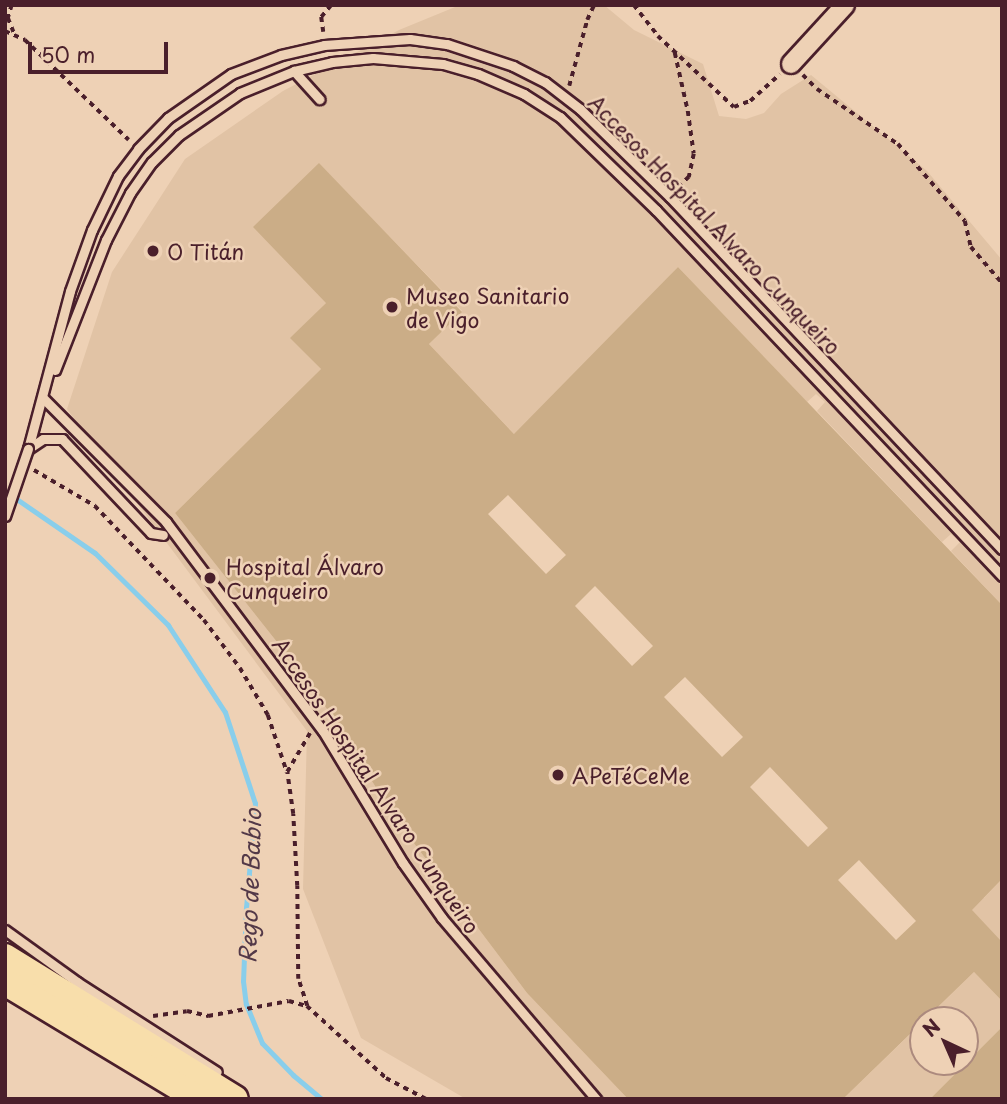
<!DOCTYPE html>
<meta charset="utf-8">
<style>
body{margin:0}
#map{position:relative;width:1007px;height:1104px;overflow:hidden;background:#eed1b5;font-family:"Playpen Sans",sans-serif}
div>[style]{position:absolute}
.built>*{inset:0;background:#e1c3a5}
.stream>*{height:5px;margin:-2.5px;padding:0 2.5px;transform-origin:2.5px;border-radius:2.5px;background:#89ceeb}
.building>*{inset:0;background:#cbad87}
.path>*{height:3.5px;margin-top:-1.75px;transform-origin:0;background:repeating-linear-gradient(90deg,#4a1f2b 0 5px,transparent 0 10px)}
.roads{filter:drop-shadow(2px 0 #4a1f2b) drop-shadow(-2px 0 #4a1f2b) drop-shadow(0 2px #4a1f2b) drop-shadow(0 -2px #4a1f2b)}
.service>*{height:9px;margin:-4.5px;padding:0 4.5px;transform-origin:4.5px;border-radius:4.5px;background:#eed1b5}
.minor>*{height:18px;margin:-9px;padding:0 9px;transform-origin:9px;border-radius:9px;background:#eed1b5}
.primary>*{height:26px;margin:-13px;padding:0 13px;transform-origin:13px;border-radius:13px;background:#f8deab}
.bridges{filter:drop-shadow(2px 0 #4a1f2b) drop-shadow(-2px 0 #4a1f2b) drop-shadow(0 2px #4a1f2b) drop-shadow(0 -2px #4a1f2b)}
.service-bridge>*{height:9px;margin:-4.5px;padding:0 4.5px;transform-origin:4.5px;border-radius:4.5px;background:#eed1b5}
.dots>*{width:19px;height:19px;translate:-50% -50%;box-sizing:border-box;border:4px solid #eed1b5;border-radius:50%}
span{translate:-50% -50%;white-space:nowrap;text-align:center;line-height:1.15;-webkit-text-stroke:5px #eed1b5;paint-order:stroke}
.street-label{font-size:21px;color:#4a1f2b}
.poi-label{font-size:21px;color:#4a1f2b}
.left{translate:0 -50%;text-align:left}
.water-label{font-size:23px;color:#533948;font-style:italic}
.frame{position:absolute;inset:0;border:7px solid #4a1f2b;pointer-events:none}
.north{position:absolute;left:909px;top:1006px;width:70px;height:70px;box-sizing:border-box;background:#eed1b5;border:2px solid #ac8a7e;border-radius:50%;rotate:316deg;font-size:19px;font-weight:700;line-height:28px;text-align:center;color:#4a1f2b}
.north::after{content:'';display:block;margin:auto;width:24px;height:32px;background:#4a1f2b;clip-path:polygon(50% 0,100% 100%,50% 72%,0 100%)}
.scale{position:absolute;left:28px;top:42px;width:140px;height:32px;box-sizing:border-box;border:4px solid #4a1f2b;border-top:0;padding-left:9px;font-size:21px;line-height:24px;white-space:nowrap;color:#4a1f2b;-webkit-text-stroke:5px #eed1b5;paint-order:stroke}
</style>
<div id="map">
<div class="built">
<i style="clip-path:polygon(460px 5px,604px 5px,634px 30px,703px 64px,719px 116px,746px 119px,764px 113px,781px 94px,811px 75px,927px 171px,1002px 260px,1002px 605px,951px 551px,960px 542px,951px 534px,942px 542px,817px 411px,825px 402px,816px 394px,807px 402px,678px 267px,519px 439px,429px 344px,462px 311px,319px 164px,326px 303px,291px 338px,321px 369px,175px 513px,315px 690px,395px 818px,527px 993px,628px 1099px,466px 1099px,361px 1038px,303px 889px,307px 731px,67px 409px,112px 272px,185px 159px,283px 91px,399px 30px)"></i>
<i style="clip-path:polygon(1002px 879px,1002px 940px,1000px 941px,955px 893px,984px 898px)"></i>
<i style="clip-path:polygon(974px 972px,1002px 1001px,1002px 1027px,930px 1099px,843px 1099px,923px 1022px,923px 1062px,965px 1062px,965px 1020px,925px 1020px)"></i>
</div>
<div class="stream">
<i style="left:5px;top:491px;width:109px;rotate:34.6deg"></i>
<i style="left:95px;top:553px;width:103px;rotate:44.6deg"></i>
<i style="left:168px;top:625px;width:104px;rotate:56.8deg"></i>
<i style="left:225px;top:712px;width:96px;rotate:71.8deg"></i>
<i style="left:255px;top:803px;width:104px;rotate:94.9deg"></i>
<i style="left:246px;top:907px;width:74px;rotate:92.3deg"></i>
<i style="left:243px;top:981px;width:23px;rotate:83deg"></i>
<i style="left:246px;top:1004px;width:42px;rotate:67.7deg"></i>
<i style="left:262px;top:1043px;width:45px;rotate:45.9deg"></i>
<i style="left:293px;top:1075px;width:38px;rotate:40deg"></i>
</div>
<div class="building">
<i style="clip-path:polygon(evenodd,319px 163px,462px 312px,429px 344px,514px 434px,678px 267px,1002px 605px,1002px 879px,972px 910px,1002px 942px,1002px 1001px,974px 972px,843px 1099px,628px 1099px,527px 993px,395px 818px,315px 690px,175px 513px,321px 369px,290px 338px,326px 303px,253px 227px,319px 163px,508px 495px,566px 555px,546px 574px,488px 514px,508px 495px,319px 163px,595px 586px,653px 646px,632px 666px,575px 606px,595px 586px,319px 163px,685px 677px,743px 737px,722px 757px,664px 697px,685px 677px,319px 163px,770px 767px,828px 828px,808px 847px,750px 787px,770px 767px,319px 163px,859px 860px,916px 921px,896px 940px,838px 880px,859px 860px)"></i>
<i style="clip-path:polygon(1002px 1027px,1002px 1099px,930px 1099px)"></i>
</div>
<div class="path">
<i style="left:12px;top:5px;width:14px;rotate:107deg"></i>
<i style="left:8px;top:18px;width:16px;rotate:68deg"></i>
<i style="left:634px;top:5px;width:39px;rotate:52deg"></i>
<i style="left:658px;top:36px;width:104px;rotate:43.1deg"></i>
<i style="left:734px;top:107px;width:17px;rotate:-21deg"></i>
<i style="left:750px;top:101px;width:40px;rotate:-42deg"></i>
<i style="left:5px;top:31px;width:22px;rotate:24deg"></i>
<i style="left:25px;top:40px;width:144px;rotate:43.9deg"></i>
<i style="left:323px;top:32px;width:15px;rotate:-98deg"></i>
<i style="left:321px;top:17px;width:16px;rotate:-50deg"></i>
<i style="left:675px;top:53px;width:59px;rotate:77.4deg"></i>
<i style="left:688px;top:111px;width:43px;rotate:82.1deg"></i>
<i style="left:694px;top:154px;width:24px;rotate:102deg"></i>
<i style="left:689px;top:177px;width:17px;rotate:135deg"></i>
<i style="left:803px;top:75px;width:20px;rotate:45deg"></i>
<i style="left:817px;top:89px;width:98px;rotate:34.2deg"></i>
<i style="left:898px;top:144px;width:102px;rotate:49deg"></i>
<i style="left:965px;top:221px;width:27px;rotate:77deg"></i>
<i style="left:971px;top:247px;width:48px;rotate:49.3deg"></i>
<i style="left:569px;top:86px;width:68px;rotate:-74.7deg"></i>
<i style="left:587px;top:20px;width:17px;rotate:-65deg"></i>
<i style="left:34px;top:470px;width:71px;rotate:30.5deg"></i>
<i style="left:95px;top:506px;width:158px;rotate:46.3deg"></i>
<i style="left:204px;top:620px;width:60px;rotate:53.1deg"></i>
<i style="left:240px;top:668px;width:55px;rotate:59.2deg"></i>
<i style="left:268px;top:715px;width:60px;rotate:71.6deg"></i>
<i style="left:307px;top:1006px;width:28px;rotate:-108deg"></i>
<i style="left:298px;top:979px;width:93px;rotate:-90.6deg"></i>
<i style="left:297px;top:886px;width:72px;rotate:-93.2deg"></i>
<i style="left:293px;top:814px;width:42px;rotate:-98.1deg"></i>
<i style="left:287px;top:772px;width:45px;rotate:-59.5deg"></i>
<i style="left:153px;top:1016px;width:34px;rotate:-8deg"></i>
<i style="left:187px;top:1011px;width:22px;rotate:13deg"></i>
<i style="left:208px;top:1016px;width:82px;rotate:-10.5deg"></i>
<i style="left:289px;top:1001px;width:19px;rotate:16deg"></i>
<i style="left:307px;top:1006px;width:107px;rotate:42.3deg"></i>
<i style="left:386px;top:1078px;width:45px;rotate:27.7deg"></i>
</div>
<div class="roads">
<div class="service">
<i style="left:294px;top:71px;width:38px;rotate:48deg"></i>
<i style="left:55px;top:370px;width:140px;rotate:-68.6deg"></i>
<i style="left:106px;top:240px;width:53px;rotate:-62.9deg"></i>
<i style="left:130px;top:193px;width:38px;rotate:-55deg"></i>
<i style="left:152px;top:162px;width:38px;rotate:-45deg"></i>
<i style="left:179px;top:135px;width:74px;rotate:-34.5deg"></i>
<i style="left:240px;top:93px;width:58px;rotate:-22.2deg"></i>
<i style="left:294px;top:71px;width:39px;rotate:-13deg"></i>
<i style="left:332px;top:62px;width:41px;rotate:-5.6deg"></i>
<i style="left:373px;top:58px;width:70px;rotate:4.9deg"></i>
<i style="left:443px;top:64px;width:36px;rotate:16deg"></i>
<i style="left:478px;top:74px;width:50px;rotate:23.5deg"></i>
<i style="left:524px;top:94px;width:43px;rotate:32.6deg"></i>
<i style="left:560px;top:117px;width:134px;rotate:44.1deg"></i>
<i style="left:656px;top:210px;width:504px;rotate:46.61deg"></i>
<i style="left:43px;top:398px;width:175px;rotate:45.2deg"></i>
<i style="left:166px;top:522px;width:261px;rotate:53.1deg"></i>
<i style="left:323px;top:731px;width:154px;rotate:58.8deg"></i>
<i style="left:403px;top:863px;width:67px;rotate:54.7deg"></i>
<i style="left:442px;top:918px;width:238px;rotate:49.6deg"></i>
<i style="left:28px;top:449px;width:163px;rotate:-75.1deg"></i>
<i style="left:70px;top:291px;width:65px;rotate:-70.2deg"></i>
<i style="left:92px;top:230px;width:60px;rotate:-64.3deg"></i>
<i style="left:118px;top:176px;width:34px;rotate:-53deg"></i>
<i style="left:138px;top:149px;width:43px;rotate:-45.9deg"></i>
<i style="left:168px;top:118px;width:77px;rotate:-34.9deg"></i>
<i style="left:231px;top:74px;width:53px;rotate:-20.8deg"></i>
<i style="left:281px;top:55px;width:44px;rotate:-13.1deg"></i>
<i style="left:324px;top:45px;width:86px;rotate:-4deg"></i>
<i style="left:410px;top:39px;width:37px;rotate:8deg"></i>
<i style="left:447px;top:44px;width:70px;rotate:18.4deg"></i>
<i style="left:513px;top:66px;width:36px;rotate:27deg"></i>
<i style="left:545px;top:82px;width:44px;rotate:37.6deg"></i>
<i style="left:580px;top:109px;width:126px;rotate:44.4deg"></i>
<i style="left:670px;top:197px;width:484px;rotate:46.7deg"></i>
<i style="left:28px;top:449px;width:18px;rotate:-34deg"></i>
<i style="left:43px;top:439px;width:19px"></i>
<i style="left:62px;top:439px;width:129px;rotate:46.6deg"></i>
<i style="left:151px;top:533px;width:12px;rotate:9deg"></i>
<i style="left:5px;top:930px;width:89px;rotate:35.8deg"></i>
<i style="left:77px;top:982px;width:166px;rotate:32.7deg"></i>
</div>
<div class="minor">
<i style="left:791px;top:64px;width:80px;rotate:-47.5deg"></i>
</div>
<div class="primary">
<i style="left:5px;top:957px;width:270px;rotate:31.7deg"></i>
<i style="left:5px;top:982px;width:227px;rotate:31.1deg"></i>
</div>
</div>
<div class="bridges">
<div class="service-bridge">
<i style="left:5px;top:516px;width:71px;rotate:-71.1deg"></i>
</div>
</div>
<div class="dots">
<i style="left:153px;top:251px;background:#4a1f2b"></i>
<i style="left:392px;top:307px;background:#4a1f2b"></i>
<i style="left:210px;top:578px;background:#4a1f2b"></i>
<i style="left:558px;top:775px;background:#4a1f2b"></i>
</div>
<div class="street-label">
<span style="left:715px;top:224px;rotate:46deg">Accesos Hospital Alvaro Cunqueiro</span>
<span style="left:377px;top:785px;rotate:56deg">Accesos Hospital Alvaro Cunqueiro</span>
</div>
<div class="poi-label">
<span class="left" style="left:167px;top:251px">O Titán</span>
<span class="left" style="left:406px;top:307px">Museo Sanitario<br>de Vigo</span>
<span class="left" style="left:226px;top:578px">Hospital Álvaro<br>Cunqueiro</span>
<span class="left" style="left:572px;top:775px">APeTéCeMe</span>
</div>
<div class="water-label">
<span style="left:250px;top:886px;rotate:-88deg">Rego de Babio</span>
</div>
<div class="frame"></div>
<div class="north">N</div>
<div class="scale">50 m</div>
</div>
